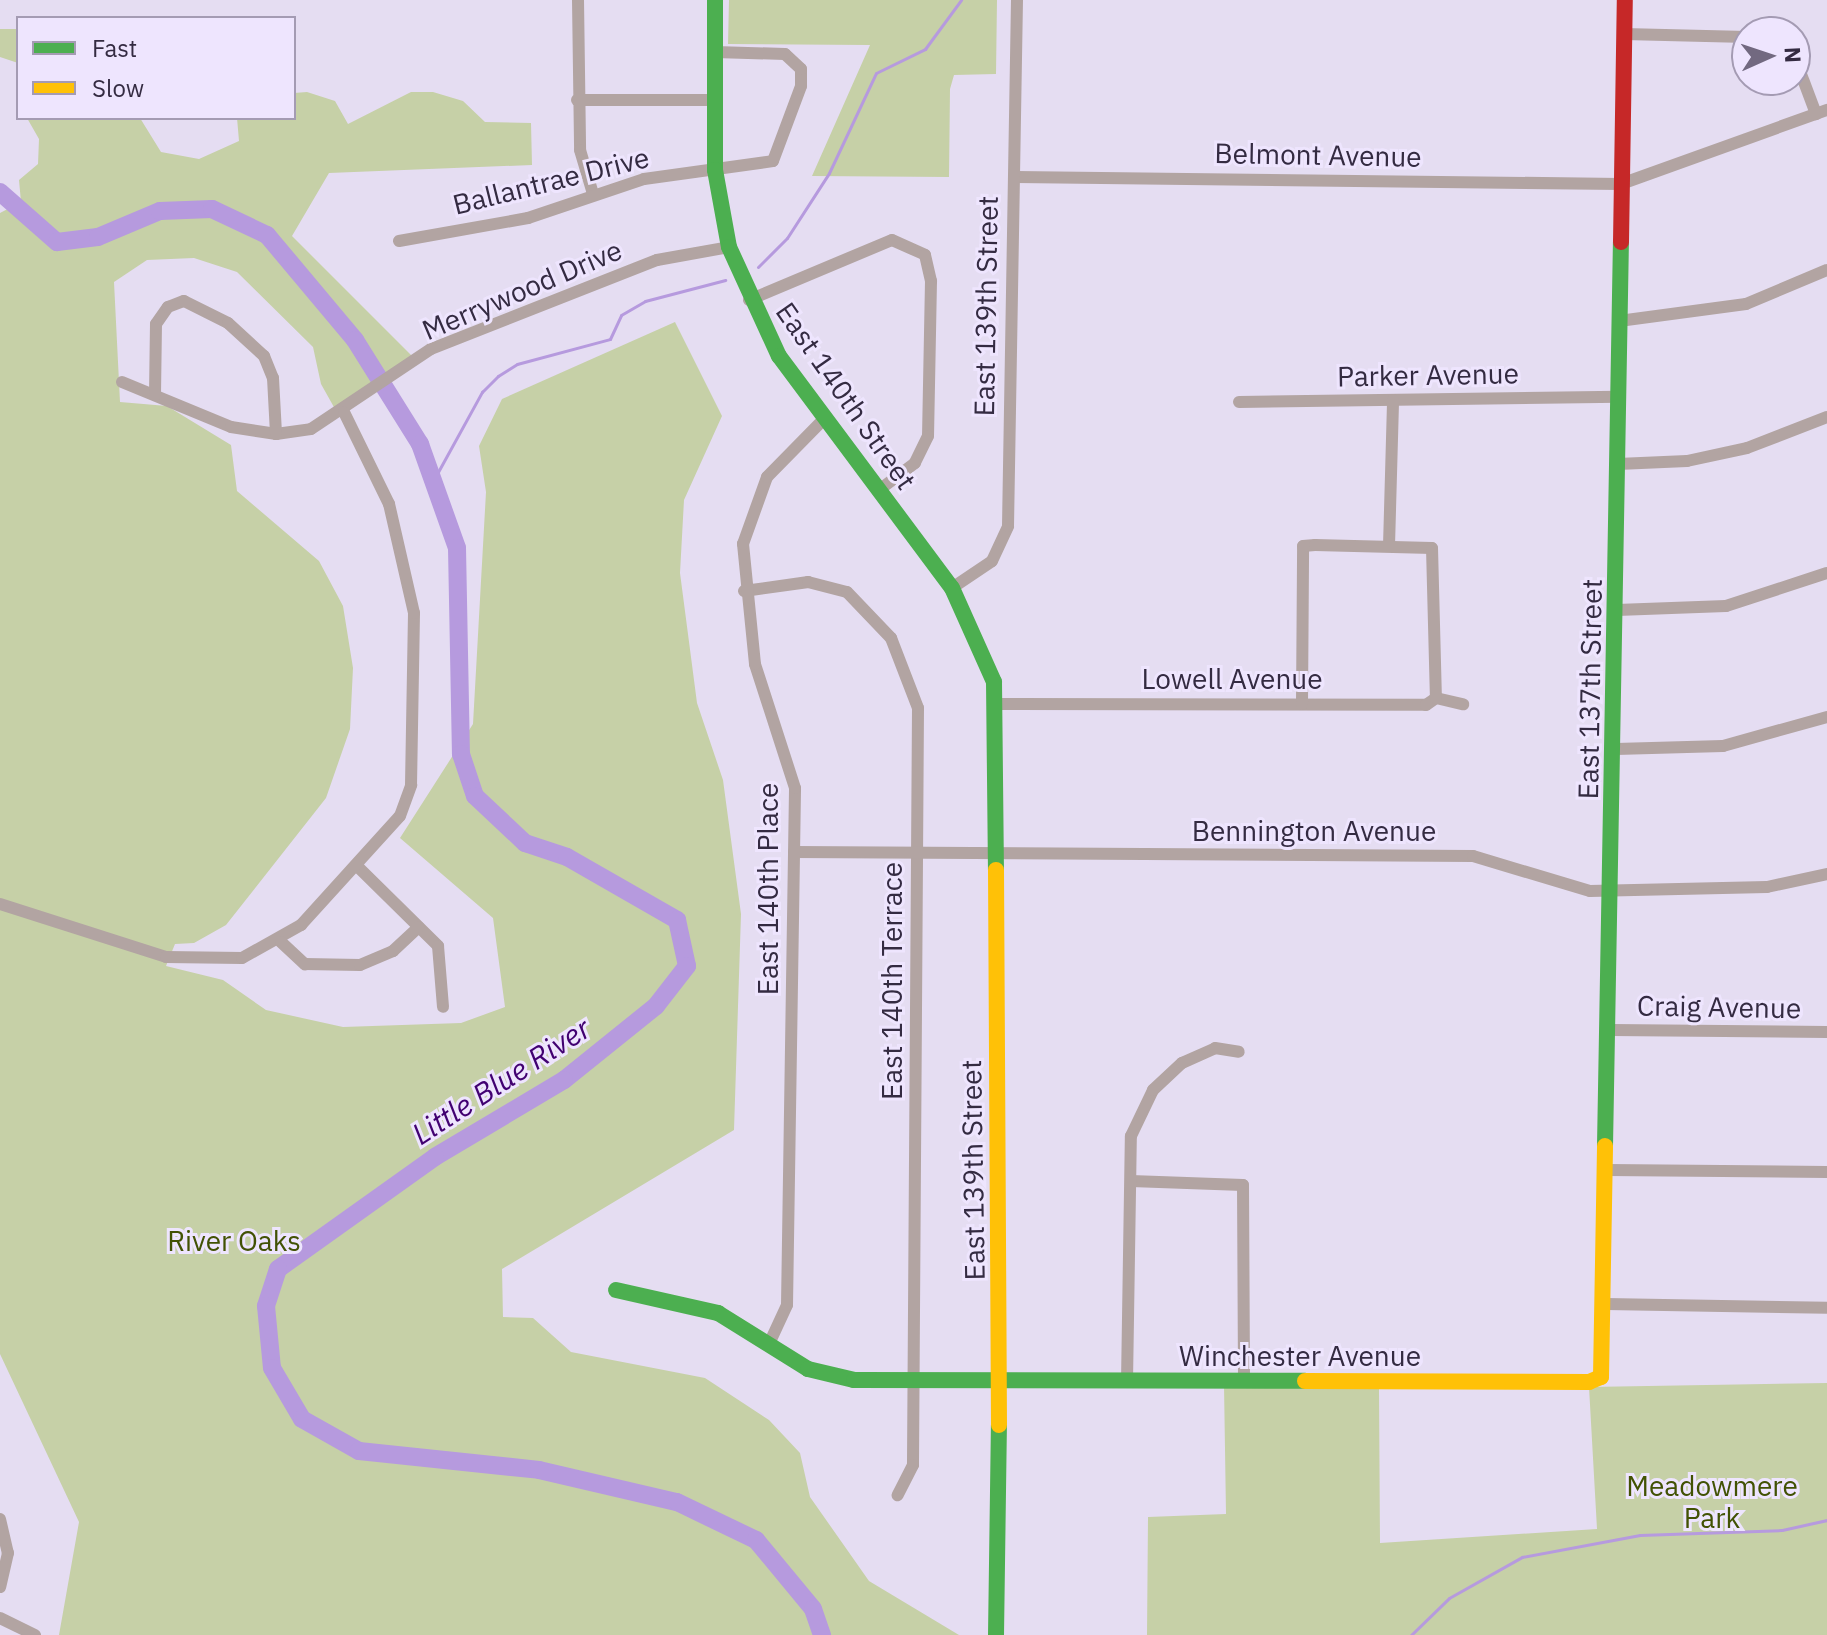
<!DOCTYPE html>
<style>
body{margin:0}
#map{position:relative;width:1827px;height:1635px;overflow:hidden;background:#e5ddf2;font-family:"IBM Plex Sans",sans-serif}
div>[style]{position:absolute}
.green>*{inset:0;background:#c6d0a7}
.stream>*{height:3px;margin:-1.5px;padding:0 1.5px;transform-origin:1.5px;border-radius:1.5px;background:#b69ade}
.river>*{height:18px;margin:-9px;padding:0 9px;transform-origin:9px;border-radius:9px;background:#b69ade}
.street>*{height:12px;margin:-6px;padding:0 6px;transform-origin:6px;border-radius:6px;background:#b2a4a2}
.fast>*{height:16px;margin:-8px;padding:0 8px;transform-origin:8px;border-radius:8px;background:#4caf50}
.slow>*{height:16px;margin:-8px;padding:0 8px;transform-origin:8px;border-radius:8px;background:#ffc107}
.jam>*{height:16px;margin:-8px;padding:0 8px;transform-origin:8px;border-radius:8px;background:#c62828}
span{translate:-50% -50%;white-space:nowrap;text-align:center;line-height:1.15;-webkit-text-stroke:6px #eee5fe;paint-order:stroke}
.street-label{font-size:28px;color:#342b42}
.park-label{font-size:28px;color:#425204}
.water-label{font-size:30px;color:#410171;font-style:italic}
.legend{position:absolute;left:16px;top:16px;width:280px;height:104px;box-sizing:border-box;background:#eee5fe;border:2px solid #a49bb3;margin:0;padding:10px 14px;list-style:none;font-size:24px;color:#342b42}
.legend li{display:flex;align-items:center;gap:16px;height:40px}
.legend b{width:40px;border:2px solid #a49bb3}
.north{position:absolute;left:1731px;top:16px;width:80px;height:80px;box-sizing:border-box;background:#eee5fe;border:2px solid #a49bb3;border-radius:50%;rotate:87deg;font-size:22px;font-weight:700;line-height:32px;text-align:center;color:#342b42}
.north::after{content:'';display:block;margin:auto;width:28px;height:36px;background:#726980;clip-path:polygon(50% 0,100% 100%,50% 72%,0 100%)}
</style>
<div id="map">
<div class="green">
<i style="clip-path:polygon(729px 0,997px 0,996px 74px,954px 75px,950px 89px,949px 177px,812px 176px,870px 45px,728px 44px)"></i>
<i style="clip-path:polygon(0 29px,18px 29px,18px 63px,0 57px)"></i>
<i style="clip-path:polygon(307px 92px,335px 101px,348px 124px,411px 92px,433px 92px,463px 101px,485px 122px,531px 123px,532px 165px,329px 173px,292px 236px,412px 356px,335px 409px,321px 384px,313px 347px,237px 272px,194px 258px,147px 260px,114px 282px,120px 402px,167px 406px,231px 445px,237px 491px,319px 561px,343px 606px,353px 668px,350px 729px,326px 798px,226px 925px,194px 943px,175px 944px,166px 966px,223px 980px,266px 1010px,343px 1027px,461px 1023px,505px 1007px,493px 918px,400px 838px,473px 724px,486px 492px,479px 446px,502px 399px,675px 322px,722px 416px,684px 500px,680px 573px,697px 703px,723px 780px,741px 914px,734px 1130px,502px 1269px,503px 1317px,533px 1318px,571px 1352px,705px 1378px,769px 1420px,800px 1453px,810px 1497px,869px 1581px,959px 1635px,59px 1635px,79px 1522px,0 1354px,0 213px,21px 202px,19px 180px,38px 164px,39px 139px,27px 118px,140px 118px,161px 152px,199px 159px,239px 141px,237px 118px,294px 118px,294px 93px)"></i>
<i style="clip-path:polygon(1827px 1383px,1827px 1635px,1147px 1635px,1148px 1517px,1226px 1514px,1224px 1385px,1379px 1389px,1380px 1543px,1597px 1529px,1589px 1387px)"></i>
</div>
<div class="stream">
<i style="left:758px;top:267px;width:41px;rotate:-45deg"></i>
<i style="left:787px;top:238px;width:77px;rotate:-57.1deg"></i>
<i style="left:829px;top:173px;width:110px;rotate:-64.8deg"></i>
<i style="left:876px;top:73px;width:55px;rotate:-26.1deg"></i>
<i style="left:925px;top:49px;width:61px;rotate:-53.7deg"></i>
<i style="left:433px;top:481px;width:102px;rotate:-61.2deg"></i>
<i style="left:482px;top:392px;width:23px;rotate:-45deg"></i>
<i style="left:498px;top:376px;width:22px;rotate:-32deg"></i>
<i style="left:517px;top:364px;width:96px;rotate:-15deg"></i>
<i style="left:610px;top:339px;width:26px;rotate:-65deg"></i>
<i style="left:621px;top:315px;width:28px;rotate:-30deg"></i>
<i style="left:645px;top:301px;width:83px;rotate:-14.7deg"></i>
<i style="left:1411px;top:1635px;width:53px;rotate:-44.2deg"></i>
<i style="left:1449px;top:1598px;width:84px;rotate:-29.3deg"></i>
<i style="left:1522px;top:1557px;width:120px;rotate:-10.6deg"></i>
<i style="left:1640px;top:1535px;width:142px;rotate:-2deg"></i>
<i style="left:1782px;top:1530px;width:46px;rotate:-12.5deg"></i>
</div>
<div class="river">
<i style="left:0;top:192px;width:76px;rotate:41.3deg"></i>
<i style="left:57px;top:242px;width:41px;rotate:-7deg"></i>
<i style="left:98px;top:237px;width:67px;rotate:-22.8deg"></i>
<i style="left:160px;top:211px;width:52px;rotate:-2.2deg"></i>
<i style="left:212px;top:209px;width:61px;rotate:25.3deg"></i>
<i style="left:267px;top:235px;width:137px;rotate:50deg"></i>
<i style="left:355px;top:340px;width:123px;rotate:58deg"></i>
<i style="left:420px;top:444px;width:110px;rotate:70.4deg"></i>
<i style="left:457px;top:548px;width:206px;rotate:88.9deg"></i>
<i style="left:461px;top:754px;width:44px;rotate:71.6deg"></i>
<i style="left:475px;top:796px;width:69px;rotate:43.2deg"></i>
<i style="left:525px;top:843px;width:44px;rotate:18.4deg"></i>
<i style="left:567px;top:857px;width:127px;rotate:29.8deg"></i>
<i style="left:677px;top:920px;width:47px;rotate:77.7deg"></i>
<i style="left:687px;top:966px;width:51px;rotate:127.8deg"></i>
<i style="left:656px;top:1006px;width:118px;rotate:141.2deg"></i>
<i style="left:564px;top:1080px;width:150px;rotate:149.2deg"></i>
<i style="left:435px;top:1157px;width:193px;rotate:144.5deg"></i>
<i style="left:278px;top:1269px;width:39px;rotate:108deg"></i>
<i style="left:266px;top:1306px;width:62px;rotate:84.5deg"></i>
<i style="left:272px;top:1368px;width:59px;rotate:59.5deg"></i>
<i style="left:302px;top:1419px;width:65px;rotate:29.3deg"></i>
<i style="left:359px;top:1451px;width:181px;rotate:6deg"></i>
<i style="left:539px;top:1470px;width:142px;rotate:13.1deg"></i>
<i style="left:677px;top:1502px;width:88px;rotate:25.7deg"></i>
<i style="left:756px;top:1540px;width:89px;rotate:50.4deg"></i>
<i style="left:813px;top:1609px;width:28px;rotate:71deg"></i>
</div>
<div class="street">
<i style="left:578px;top:0;width:150px;rotate:89.2deg"></i>
<i style="left:580px;top:150px;width:46px;rotate:73.5deg"></i>
<i style="left:1624px;top:34px;width:123px;rotate:1.4deg"></i>
<i style="left:1795px;top:58px;width:60px;rotate:69.4deg"></i>
<i style="left:577px;top:100px;width:138px"></i>
<i style="left:1014px;top:177px;width:607px;rotate:0.66deg"></i>
<i style="left:1621px;top:184px;width:219px;rotate:-19.8deg"></i>
<i style="left:399px;top:241px;width:131px;rotate:-10.1deg"></i>
<i style="left:528px;top:218px;width:122px;rotate:-18.6deg"></i>
<i style="left:644px;top:179px;width:130px;rotate:-7.9deg"></i>
<i style="left:773px;top:161px;width:80px;rotate:-69.5deg"></i>
<i style="left:801px;top:86px;width:17px;rotate:-90deg"></i>
<i style="left:801px;top:69px;width:22px;rotate:-137deg"></i>
<i style="left:785px;top:54px;width:70px;rotate:-178.4deg"></i>
<i style="left:749px;top:300px;width:155px;rotate:-22.8deg"></i>
<i style="left:892px;top:240px;width:36px;rotate:24deg"></i>
<i style="left:925px;top:255px;width:27px;rotate:77deg"></i>
<i style="left:931px;top:281px;width:155px;rotate:91.1deg"></i>
<i style="left:928px;top:436px;width:30px;rotate:116deg"></i>
<i style="left:915px;top:463px;width:45px;rotate:143.1deg"></i>
<i style="left:1619px;top:321px;width:128px;rotate:-7.6deg"></i>
<i style="left:1746px;top:304px;width:88px;rotate:-22.8deg"></i>
<i style="left:122px;top:382px;width:118px;rotate:22.4deg"></i>
<i style="left:231px;top:427px;width:46px;rotate:8.8deg"></i>
<i style="left:276px;top:434px;width:35px;rotate:-8deg"></i>
<i style="left:311px;top:429px;width:144px;rotate:-33.7deg"></i>
<i style="left:431px;top:349px;width:243px;rotate:-21.5deg"></i>
<i style="left:657px;top:260px;width:73px;rotate:-10.2deg"></i>
<i style="left:155px;top:395px;width:71px;rotate:-89.2deg"></i>
<i style="left:156px;top:324px;width:21px;rotate:-55deg"></i>
<i style="left:168px;top:307px;width:17px;rotate:-21deg"></i>
<i style="left:184px;top:301px;width:49px;rotate:26.6deg"></i>
<i style="left:228px;top:323px;width:49px;rotate:42.5deg"></i>
<i style="left:264px;top:356px;width:24px;rotate:68deg"></i>
<i style="left:273px;top:378px;width:56px;rotate:86.9deg"></i>
<i style="left:1239px;top:402px;width:380px;rotate:-0.8deg"></i>
<i style="left:1618px;top:464px;width:69px;rotate:-2.5deg"></i>
<i style="left:1687px;top:461px;width:61px;rotate:-12.2deg"></i>
<i style="left:1747px;top:448px;width:86px;rotate:-21.2deg"></i>
<i style="left:1389px;top:546px;width:146px;rotate:-88.4deg"></i>
<i style="left:952px;top:588px;width:48px;rotate:-34deg"></i>
<i style="left:992px;top:561px;width:38px;rotate:-65deg"></i>
<i style="left:1008px;top:526px;width:526px;rotate:-89.02deg"></i>
<i style="left:744px;top:591px;width:65px;rotate:-8deg"></i>
<i style="left:808px;top:582px;width:40px;rotate:14.4deg"></i>
<i style="left:847px;top:592px;width:64px;rotate:46.3deg"></i>
<i style="left:891px;top:638px;width:75px;rotate:68.9deg"></i>
<i style="left:918px;top:708px;width:757px;rotate:90.38deg"></i>
<i style="left:913px;top:1465px;width:34px;rotate:117deg"></i>
<i style="left:1617px;top:610px;width:109px;rotate:-2.1deg"></i>
<i style="left:1726px;top:606px;width:106px;rotate:-18.1deg"></i>
<i style="left:998px;top:704px;width:428px;rotate:0.1deg"></i>
<i style="left:1426px;top:705px;width:12px;rotate:-35deg"></i>
<i style="left:1436px;top:698px;width:28px;rotate:13deg"></i>
<i style="left:1302px;top:704px;width:158px;rotate:-89.6deg"></i>
<i style="left:1303px;top:546px;width:12px;rotate:-5deg"></i>
<i style="left:1315px;top:545px;width:117px;rotate:1.5deg"></i>
<i style="left:1432px;top:548px;width:150px;rotate:88.5deg"></i>
<i style="left:1616px;top:749px;width:107px;rotate:-1.6deg"></i>
<i style="left:1723px;top:746px;width:108px;rotate:-15.6deg"></i>
<i style="left:794px;top:852px;width:679px;rotate:0.34deg"></i>
<i style="left:1473px;top:856px;width:122px;rotate:16.7deg"></i>
<i style="left:1590px;top:891px;width:177px;rotate:-1.3deg"></i>
<i style="left:1767px;top:887px;width:61px;rotate:-12.2deg"></i>
<i style="left:357px;top:866px;width:114px;rotate:44.6deg"></i>
<i style="left:438px;top:946px;width:61px;rotate:85.3deg"></i>
<i style="left:0;top:904px;width:174px;rotate:17.7deg"></i>
<i style="left:166px;top:957px;width:76px;rotate:0.8deg"></i>
<i style="left:242px;top:958px;width:68px;rotate:-29.2deg"></i>
<i style="left:301px;top:925px;width:147px;rotate:-47.8deg"></i>
<i style="left:400px;top:816px;width:33px;rotate:-70deg"></i>
<i style="left:411px;top:785px;width:172px;rotate:-89deg"></i>
<i style="left:414px;top:613px;width:112px;rotate:-102.9deg"></i>
<i style="left:389px;top:504px;width:102px;rotate:-116.1deg"></i>
<i style="left:281px;top:942px;width:33px;rotate:43deg"></i>
<i style="left:305px;top:964px;width:55px;rotate:1deg"></i>
<i style="left:360px;top:965px;width:36px;rotate:-23deg"></i>
<i style="left:393px;top:951px;width:35px;rotate:-43deg"></i>
<i style="left:1611px;top:1030px;width:216px;rotate:0.5deg"></i>
<i style="left:1607px;top:1170px;width:220px;rotate:0.5deg"></i>
<i style="left:1131px;top:1181px;width:112px;rotate:2deg"></i>
<i style="left:1243px;top:1185px;width:197px;rotate:89.7deg"></i>
<i style="left:1606px;top:1304px;width:221px;rotate:1deg"></i>
<i style="left:769px;top:1344px;width:43px;rotate:-65.2deg"></i>
<i style="left:787px;top:1305px;width:517px;rotate:-89.11deg"></i>
<i style="left:795px;top:788px;width:130px;rotate:-107.9deg"></i>
<i style="left:755px;top:664px;width:121px;rotate:-95.7deg"></i>
<i style="left:743px;top:544px;width:71px;rotate:-70.3deg"></i>
<i style="left:767px;top:477px;width:83px;rotate:-45.5deg"></i>
<i style="left:1127px;top:1382px;width:246px;rotate:-89.1deg"></i>
<i style="left:1131px;top:1136px;width:51px;rotate:-64.4deg"></i>
<i style="left:1153px;top:1090px;width:40px;rotate:-43deg"></i>
<i style="left:1182px;top:1063px;width:36px;rotate:-24deg"></i>
<i style="left:1215px;top:1048px;width:24px;rotate:9deg"></i>
<i style="left:0;top:1519px;width:35px;rotate:77deg"></i>
<i style="left:8px;top:1553px;width:35px;rotate:103deg"></i>
<i style="left:0;top:1618px;width:39px;rotate:26deg"></i>
</div>
<div class="fast">
<i style="left:715px;top:0;width:170px;rotate:90deg"></i>
<i style="left:715px;top:170px;width:78px;rotate:79.7deg"></i>
<i style="left:729px;top:247px;width:120px;rotate:65.4deg"></i>
<i style="left:779px;top:356px;width:289px;rotate:53.3deg"></i>
<i style="left:952px;top:588px;width:103px;rotate:65.9deg"></i>
<i style="left:994px;top:682px;width:188px;rotate:89.4deg"></i>
<i style="left:1605px;top:1146px;width:904px;rotate:-88.99deg"></i>
<i style="left:616px;top:1290px;width:105px;rotate:12.7deg"></i>
<i style="left:718px;top:1313px;width:106px;rotate:31.9deg"></i>
<i style="left:808px;top:1369px;width:47px;rotate:13.4deg"></i>
<i style="left:854px;top:1380px;width:451px;rotate:0.1deg"></i>
<i style="left:996px;top:1635px;width:210px;rotate:-89.2deg"></i>
</div>
<div class="slow">
<i style="left:996px;top:870px;width:555px;rotate:89.69deg"></i>
<i style="left:1305px;top:1381px;width:284px;rotate:0.2deg"></i>
<i style="left:1589px;top:1382px;width:13px;rotate:-23deg"></i>
<i style="left:1601px;top:1377px;width:231px;rotate:-89deg"></i>
</div>
<div class="jam">
<i style="left:1621px;top:242px;width:242px;rotate:-89.1deg"></i>
</div>
<div class="street-label">
<span style="left:1318px;top:155px;rotate:1deg">Belmont Avenue</span>
<span style="left:551px;top:181px;rotate:-14deg">Ballantrae Drive</span>
<span style="left:522px;top:290px;rotate:-23deg">Merrywood Drive</span>
<span style="left:986px;top:306px;rotate:-89deg">East 139th Street</span>
<span style="left:1428px;top:375px;rotate:-1deg">Parker Avenue</span>
<span style="left:846px;top:396px;rotate:55deg">East 140th Street</span>
<span style="left:1232px;top:679px">Lowell Avenue</span>
<span style="left:1590px;top:689px;rotate:-89deg">East 137th Street</span>
<span style="left:1314px;top:831px">Bennington Avenue</span>
<span style="left:768px;top:889px;rotate:-90deg">East 140th Place</span>
<span style="left:892px;top:981px;rotate:-90deg">East 140th Terrace</span>
<span style="left:1719px;top:1007px;rotate:1deg">Craig Avenue</span>
<span style="left:973px;top:1170px;rotate:-91deg">East 139th Street</span>
<span style="left:1300px;top:1356px">Winchester Avenue</span>
</div>
<div class="park-label">
<span style="left:234px;top:1241px">River Oaks</span>
<span style="left:1712px;top:1502px">Meadowmere<br>Park</span>
</div>
<div class="water-label">
<span style="left:501px;top:1081px;rotate:-33deg">Little Blue River</span>
</div>
<ul class="legend">
<li><b style="height:10px;background:#4caf50"></b>Fast</li>
<li><b style="height:10px;background:#ffc107"></b>Slow</li>
</ul>
<div class="north">N</div>
</div>
